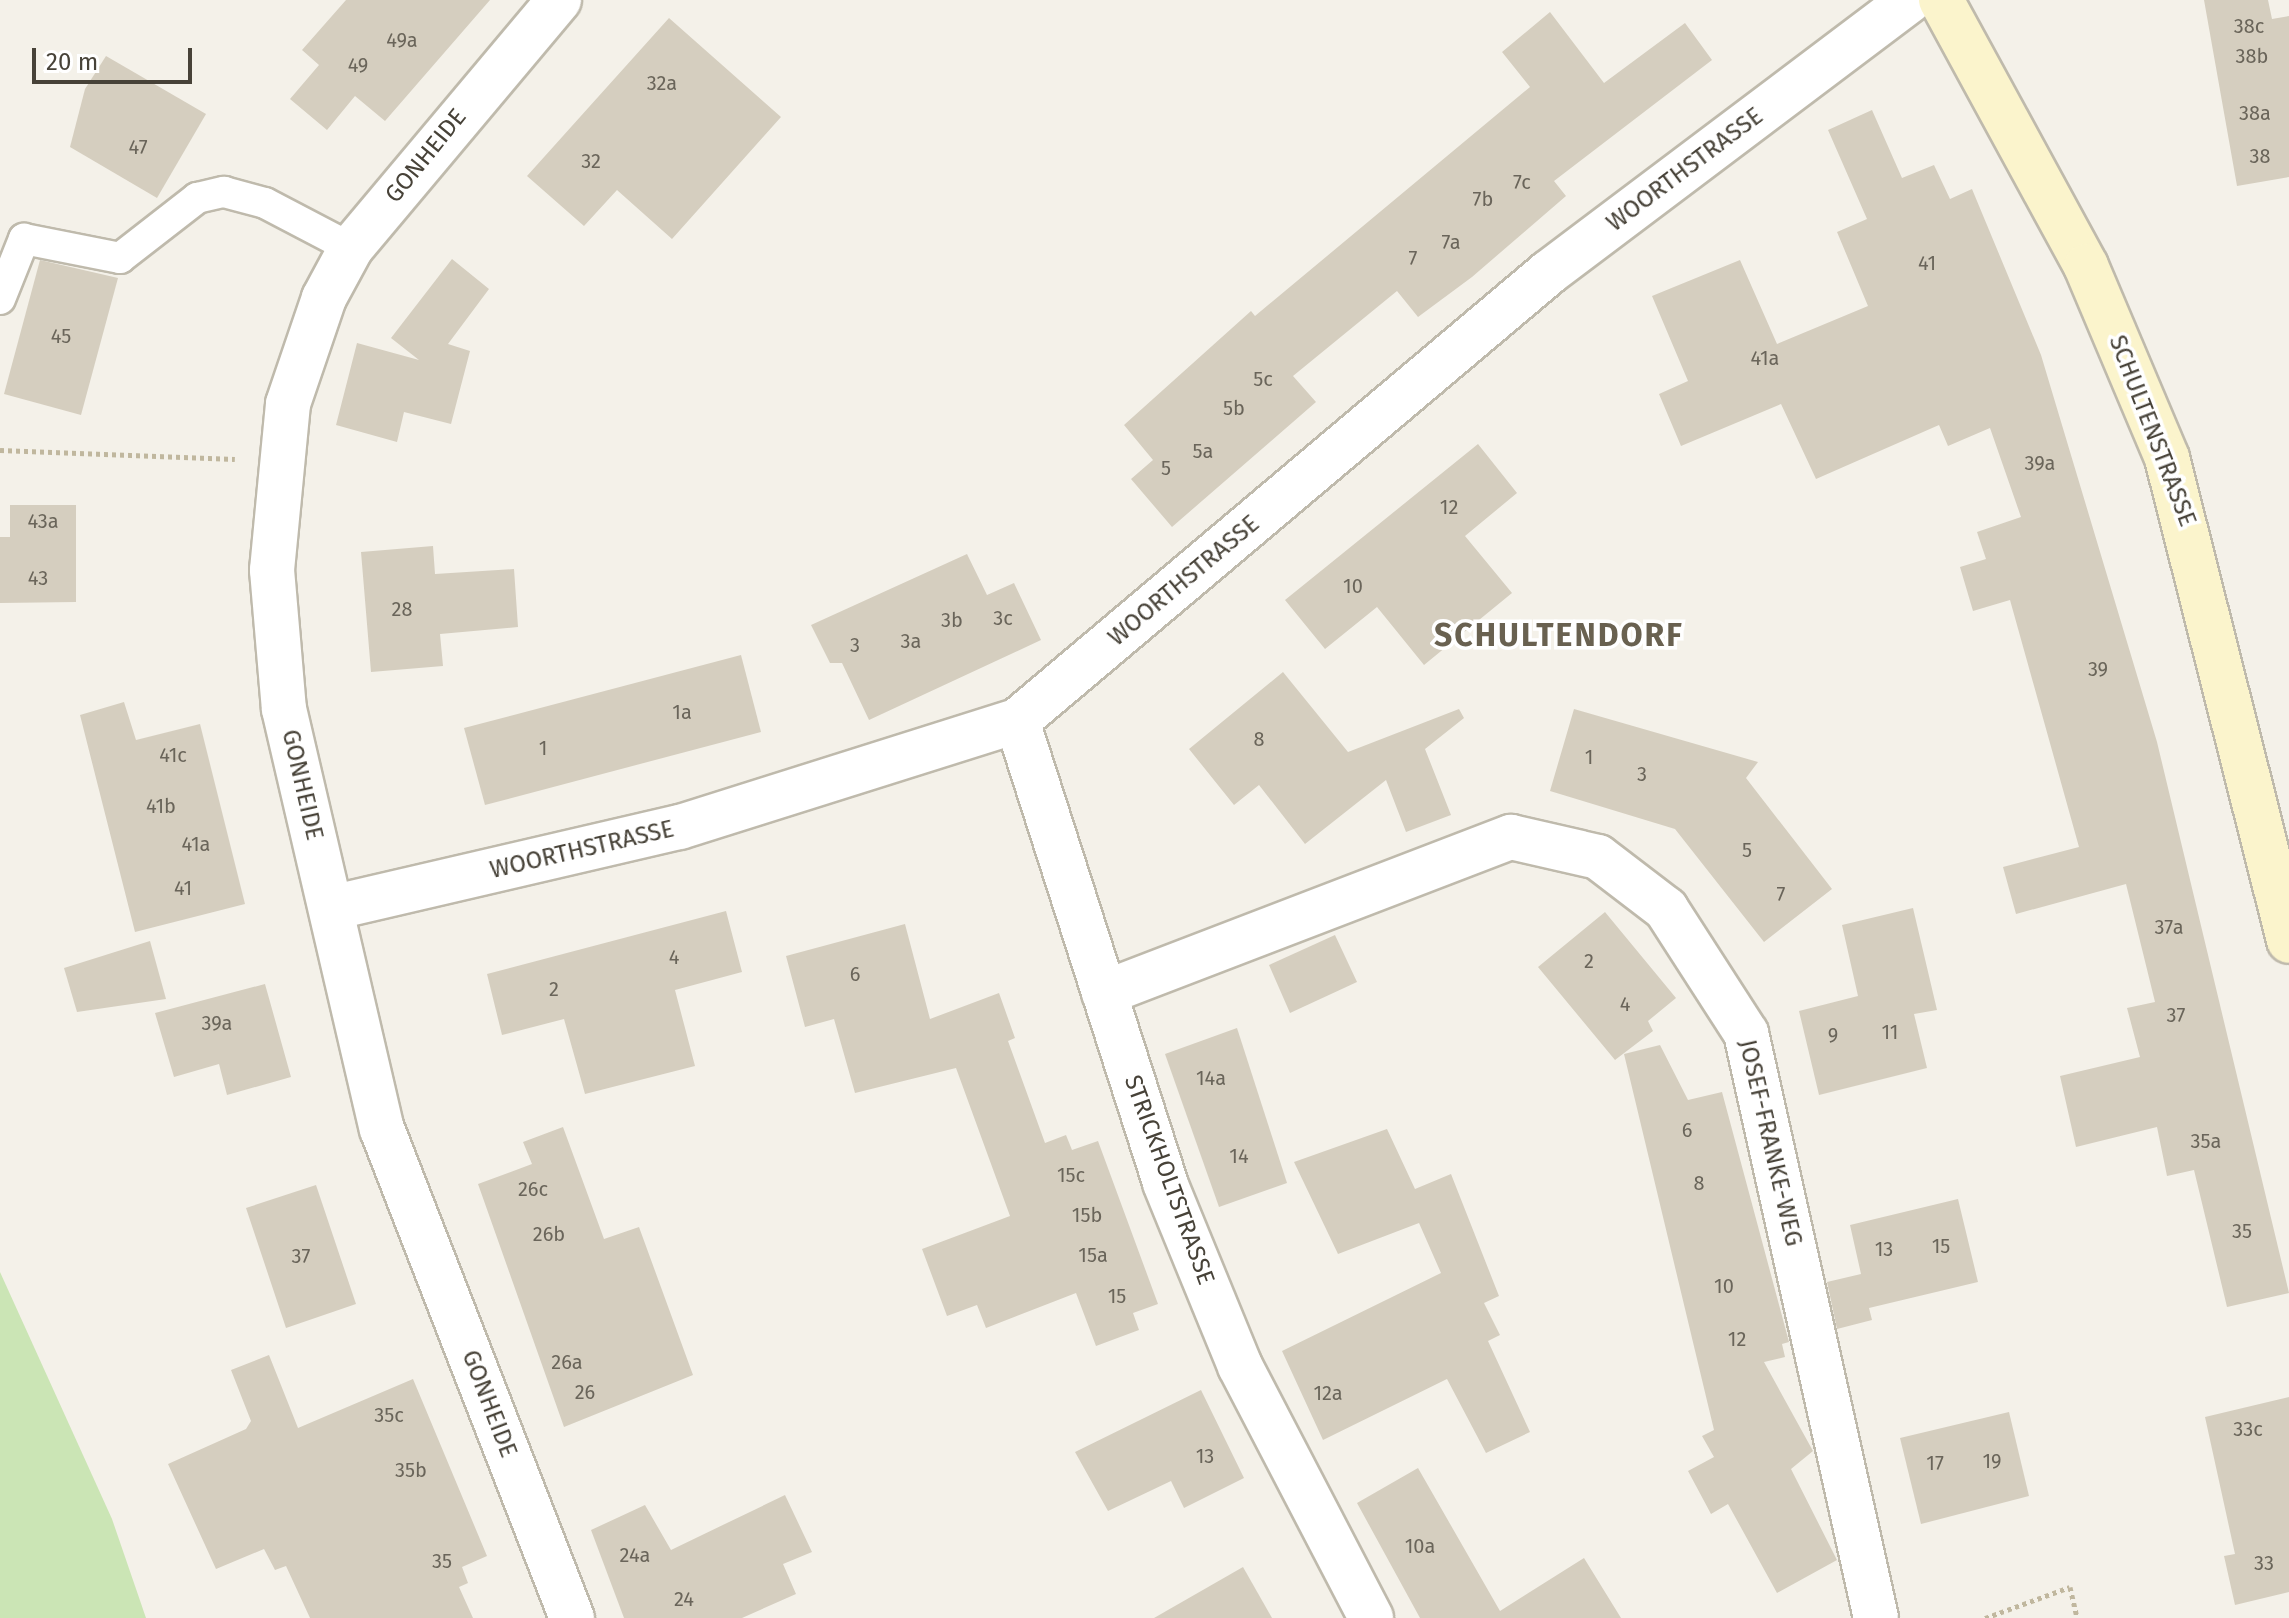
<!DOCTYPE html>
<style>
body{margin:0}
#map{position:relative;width:2289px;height:1618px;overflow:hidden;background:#f4f1e9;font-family:"Fira Sans",sans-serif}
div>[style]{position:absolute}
.green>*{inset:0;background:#cbe5b5}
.building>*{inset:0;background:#d5cebf}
.path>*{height:5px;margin-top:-2.5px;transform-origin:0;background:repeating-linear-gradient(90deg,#c0b79e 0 4px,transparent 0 8px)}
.roads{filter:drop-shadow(2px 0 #bfbaac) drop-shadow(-2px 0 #bfbaac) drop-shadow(0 2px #bfbaac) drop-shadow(0 -2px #bfbaac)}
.lane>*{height:30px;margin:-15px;padding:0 15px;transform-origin:15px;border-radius:15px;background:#fff}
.street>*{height:44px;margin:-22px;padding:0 22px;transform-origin:22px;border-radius:22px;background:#fff}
.secondary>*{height:44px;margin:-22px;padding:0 22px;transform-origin:22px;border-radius:22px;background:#fbf4cc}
span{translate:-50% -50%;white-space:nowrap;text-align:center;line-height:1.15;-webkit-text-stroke:7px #fff;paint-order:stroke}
.number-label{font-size:20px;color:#6a655a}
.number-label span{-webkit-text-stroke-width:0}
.street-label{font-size:24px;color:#474238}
.district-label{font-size:32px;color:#696150;font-weight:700;letter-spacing:2px}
.scale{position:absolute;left:32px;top:48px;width:160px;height:36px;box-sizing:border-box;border:4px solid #474238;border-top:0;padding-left:10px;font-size:24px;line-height:28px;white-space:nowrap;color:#474238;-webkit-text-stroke:6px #fff;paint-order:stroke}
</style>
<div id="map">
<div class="green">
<i style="clip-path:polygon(0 1272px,112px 1519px,146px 1618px,0 1618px)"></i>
</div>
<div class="building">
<i style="clip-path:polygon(346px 0,490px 0,385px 121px,355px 96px,327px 130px,290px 99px,319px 65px,302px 50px)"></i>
<i style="clip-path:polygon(2204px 0,2268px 0,2272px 19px,2289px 16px,2289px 177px,2237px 186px)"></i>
<i style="clip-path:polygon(1550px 12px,1604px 83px,1685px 23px,1712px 60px,1554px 181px,1566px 196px,1472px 277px,1418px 317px,1397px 291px,1293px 376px,1316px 402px,1172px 527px,1131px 479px,1153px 460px,1124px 425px,1251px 311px,1255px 316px,1530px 87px,1502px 52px)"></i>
<i style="clip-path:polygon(669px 18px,781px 117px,672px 239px,617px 190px,584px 226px,527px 176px)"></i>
<i style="clip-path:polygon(106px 56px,206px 114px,157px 198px,70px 147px,85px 89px)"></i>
<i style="clip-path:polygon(1872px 110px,1902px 178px,1934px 165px,1950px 199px,1972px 189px,2041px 355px,2157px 742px,2289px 1293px,2227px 1307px,2194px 1170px,2167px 1176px,2157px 1127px,2076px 1147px,2060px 1076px,2140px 1057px,2127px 1008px,2155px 1002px,2126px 884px,2016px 914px,2003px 867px,2079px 847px,2010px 600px,1973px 611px,1960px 567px,1986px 559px,1977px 532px,2021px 517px,1990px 428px,1948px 446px,1939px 425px,1816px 479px,1781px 404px,1681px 446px,1659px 394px,1688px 381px,1652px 296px,1740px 260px,1777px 344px,1868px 306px,1837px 232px,1867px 219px,1828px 130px)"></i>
<i style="clip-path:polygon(452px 259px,489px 289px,448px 344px,470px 351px,451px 424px,404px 412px,397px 442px,336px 425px,357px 343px,419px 360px,391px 338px)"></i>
<i style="clip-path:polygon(40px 260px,118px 278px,81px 415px,4px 394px)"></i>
<i style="clip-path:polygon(1478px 444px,1517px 493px,1465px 536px,1512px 593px,1424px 665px,1377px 607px,1325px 649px,1285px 600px)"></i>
<i style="clip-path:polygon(10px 505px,76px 505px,76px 602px,0 603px,0 537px,10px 537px)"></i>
<i style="clip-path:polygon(433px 546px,435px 574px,514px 569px,518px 627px,440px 634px,443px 666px,371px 672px,361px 552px)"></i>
<i style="clip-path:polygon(967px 554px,987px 595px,1014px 583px,1041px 640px,869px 720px,842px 663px,830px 663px,811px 625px)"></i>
<i style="clip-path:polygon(741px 655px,761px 732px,485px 805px,464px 728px)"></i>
<i style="clip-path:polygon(1283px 672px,1348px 752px,1459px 709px,1464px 718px,1425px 749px,1451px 815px,1406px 832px,1386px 780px,1305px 844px,1259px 785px,1234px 805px,1189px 749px)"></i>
<i style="clip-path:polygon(124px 702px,136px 740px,200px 724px,245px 904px,135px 932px,80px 715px)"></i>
<i style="clip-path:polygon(1574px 709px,1758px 762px,1746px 778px,1832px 889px,1764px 942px,1675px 829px,1550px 791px)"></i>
<i style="clip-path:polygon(1913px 908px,1937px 1010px,1914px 1014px,1927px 1068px,1819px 1095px,1799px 1011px,1858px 996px,1842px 925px)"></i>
<i style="clip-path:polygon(726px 911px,742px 972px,675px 990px,695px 1066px,585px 1094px,564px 1019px,502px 1035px,487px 974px)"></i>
<i style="clip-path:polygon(1605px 912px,1676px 998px,1648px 1021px,1653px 1031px,1615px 1060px,1538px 967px)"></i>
<i style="clip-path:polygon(905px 924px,930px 1019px,999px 993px,1015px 1038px,1008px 1041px,1045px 1143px,1066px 1135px,1072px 1150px,1098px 1141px,1158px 1304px,1133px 1313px,1139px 1330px,1096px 1346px,1076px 1293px,986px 1328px,977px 1305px,947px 1316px,922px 1249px,1010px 1216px,956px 1068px,855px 1093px,834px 1019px,805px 1027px,786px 956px)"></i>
<i style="clip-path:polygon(1335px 935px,1357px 982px,1290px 1013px,1269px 965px)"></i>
<i style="clip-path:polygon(150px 941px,166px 999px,77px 1012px,64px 968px)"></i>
<i style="clip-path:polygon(265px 984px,291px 1077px,227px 1095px,219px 1064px,174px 1077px,155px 1013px)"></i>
<i style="clip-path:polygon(1237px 1028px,1287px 1183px,1219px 1207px,1165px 1054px)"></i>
<i style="clip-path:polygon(1660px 1045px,1688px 1100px,1722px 1092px,1789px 1342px,1782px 1344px,1785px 1357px,1764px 1362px,1813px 1451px,1791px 1469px,1837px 1560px,1777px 1593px,1728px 1504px,1711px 1514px,1688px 1471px,1714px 1457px,1702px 1436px,1714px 1430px,1624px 1054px)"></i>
<i style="clip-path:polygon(563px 1127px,604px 1239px,639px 1227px,693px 1375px,564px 1427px,478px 1184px,532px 1164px,523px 1142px)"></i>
<i style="clip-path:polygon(1387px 1129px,1415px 1189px,1451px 1174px,1499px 1296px,1484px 1303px,1500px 1335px,1488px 1341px,1530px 1432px,1486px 1453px,1447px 1379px,1323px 1440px,1282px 1351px,1441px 1273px,1419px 1223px,1338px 1254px,1294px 1162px)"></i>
<i style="clip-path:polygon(316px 1185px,356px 1304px,286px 1328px,246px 1208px)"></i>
<i style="clip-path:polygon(1958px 1199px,1978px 1282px,1869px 1308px,1872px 1320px,1837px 1329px,1827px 1282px,1861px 1274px,1850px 1225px)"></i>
<i style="clip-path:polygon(269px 1355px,298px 1428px,413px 1379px,487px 1556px,462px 1567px,468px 1583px,459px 1587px,473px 1618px,310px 1618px,286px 1566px,275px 1570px,264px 1549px,216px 1569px,168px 1464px,246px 1429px,251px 1421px,231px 1370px)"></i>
<i style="clip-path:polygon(1201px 1390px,1244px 1478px,1184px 1508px,1171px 1481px,1108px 1511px,1075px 1452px)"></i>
<i style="clip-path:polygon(2289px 1397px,2289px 1592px,2235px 1605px,2224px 1556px,2235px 1554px,2205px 1417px)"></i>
<i style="clip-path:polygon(2009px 1412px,2029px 1496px,1921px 1524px,1900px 1438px)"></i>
<i style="clip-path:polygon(1418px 1468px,1500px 1611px,1584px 1558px,1621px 1618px,1420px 1618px,1357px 1503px)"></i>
<i style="clip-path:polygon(785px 1495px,812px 1552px,783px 1564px,796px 1594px,742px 1618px,624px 1618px,591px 1530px,645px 1505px,671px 1550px)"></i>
<i style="clip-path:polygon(1243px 1567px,1272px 1618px,1154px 1618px)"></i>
</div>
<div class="path">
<i style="left:0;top:450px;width:235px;rotate:2.2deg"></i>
<i style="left:1985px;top:1618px;width:90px;rotate:-20deg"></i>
<i style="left:2070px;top:1587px;width:32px;rotate:77deg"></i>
</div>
<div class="roads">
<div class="lane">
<i style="left:0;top:299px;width:65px;rotate:-68.2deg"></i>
<i style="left:24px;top:239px;width:98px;rotate:11.2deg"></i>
<i style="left:120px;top:258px;width:98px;rotate:-37.9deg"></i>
<i style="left:197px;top:198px;width:28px;rotate:-13deg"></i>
<i style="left:224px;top:192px;width:42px;rotate:15deg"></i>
<i style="left:265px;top:203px;width:97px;rotate:27.6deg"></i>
</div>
<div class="street">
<i style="left:559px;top:0;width:324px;rotate:130deg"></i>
<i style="left:351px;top:248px;width:57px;rotate:118.4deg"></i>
<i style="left:324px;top:298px;width:112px;rotate:108.8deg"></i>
<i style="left:288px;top:404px;width:167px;rotate:95.5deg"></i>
<i style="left:272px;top:570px;width:140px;rotate:85.1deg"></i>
<i style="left:284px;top:709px;width:431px;rotate:76.9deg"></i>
<i style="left:382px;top:1129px;width:525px;rotate:68.77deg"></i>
<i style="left:1017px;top:721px;width:485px;rotate:72.2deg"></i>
<i style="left:1165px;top:1183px;width:198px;rotate:67.7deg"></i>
<i style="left:1240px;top:1366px;width:284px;rotate:62.5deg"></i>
<i style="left:331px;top:908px;width:358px;rotate:-13.1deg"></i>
<i style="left:680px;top:827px;width:353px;rotate:-17.5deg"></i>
<i style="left:1017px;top:721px;width:695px;rotate:-40.15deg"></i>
<i style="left:1548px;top:273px;width:453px;rotate:-37deg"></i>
<i style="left:1104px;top:993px;width:436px;rotate:-21deg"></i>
<i style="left:1511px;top:837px;width:89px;rotate:12.9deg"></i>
<i style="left:1598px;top:857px;width:86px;rotate:37.4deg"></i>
<i style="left:1666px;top:909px;width:148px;rotate:57.2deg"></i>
<i style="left:1746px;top:1033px;width:599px;rotate:77.47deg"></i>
</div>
<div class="secondary">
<i style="left:1941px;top:0;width:303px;rotate:61.4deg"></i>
<i style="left:2086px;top:266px;width:208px;rotate:67.1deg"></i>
<i style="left:2167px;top:458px;width:498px;rotate:75.8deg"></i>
</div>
</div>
<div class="number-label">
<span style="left:2249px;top:26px">38c</span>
<span style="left:402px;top:40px">49a</span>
<span style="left:2252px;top:56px">38b</span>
<span style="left:358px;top:65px">49</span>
<span style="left:662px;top:83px">32a</span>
<span style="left:2255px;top:113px">38a</span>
<span style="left:138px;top:147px">47</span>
<span style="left:2260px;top:156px">38</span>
<span style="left:591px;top:161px">32</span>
<span style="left:1522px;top:182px">7c</span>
<span style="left:1483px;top:199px">7b</span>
<span style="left:1451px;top:242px">7a</span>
<span style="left:1413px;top:258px">7</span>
<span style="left:1927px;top:263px">41</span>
<span style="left:61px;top:336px">45</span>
<span style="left:1765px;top:358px">41a</span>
<span style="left:1263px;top:379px">5c</span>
<span style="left:1234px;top:408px">5b</span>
<span style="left:1203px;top:451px">5a</span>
<span style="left:2040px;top:463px">39a</span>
<span style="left:1166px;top:468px">5</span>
<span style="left:1449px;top:507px">12</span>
<span style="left:43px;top:521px">43a</span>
<span style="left:38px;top:578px">43</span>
<span style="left:1353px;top:586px">10</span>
<span style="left:402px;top:609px">28</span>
<span style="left:1003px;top:618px">3c</span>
<span style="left:952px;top:620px">3b</span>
<span style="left:911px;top:641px">3a</span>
<span style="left:855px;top:645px">3</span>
<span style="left:2098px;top:669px">39</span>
<span style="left:682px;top:712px">1a</span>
<span style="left:1259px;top:739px">8</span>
<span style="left:543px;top:748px">1</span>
<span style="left:173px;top:755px">41c</span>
<span style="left:1589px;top:757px">1</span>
<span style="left:1642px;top:774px">3</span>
<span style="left:161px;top:806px">41b</span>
<span style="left:196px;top:844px">41a</span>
<span style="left:1747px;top:850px">5</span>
<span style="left:183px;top:888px">41</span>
<span style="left:1781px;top:894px">7</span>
<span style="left:2169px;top:927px">37a</span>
<span style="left:674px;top:957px">4</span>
<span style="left:1589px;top:961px">2</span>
<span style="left:855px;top:974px">6</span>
<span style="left:554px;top:989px">2</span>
<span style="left:1625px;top:1004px">4</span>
<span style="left:2176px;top:1015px">37</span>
<span style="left:217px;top:1023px">39a</span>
<span style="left:1890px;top:1032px">11</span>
<span style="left:1833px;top:1035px">9</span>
<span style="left:1211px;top:1078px">14a</span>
<span style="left:1687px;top:1130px">6</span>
<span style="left:2206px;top:1141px">35a</span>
<span style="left:1239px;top:1156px">14</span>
<span style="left:1071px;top:1175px">15c</span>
<span style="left:1699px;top:1183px">8</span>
<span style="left:533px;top:1189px">26c</span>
<span style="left:1087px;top:1215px">15b</span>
<span style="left:2242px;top:1231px">35</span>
<span style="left:549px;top:1234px">26b</span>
<span style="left:1941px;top:1246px">15</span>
<span style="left:1884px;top:1249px">13</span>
<span style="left:1093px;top:1255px">15a</span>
<span style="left:301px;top:1256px">37</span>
<span style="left:1724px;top:1286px">10</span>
<span style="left:1117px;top:1296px">15</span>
<span style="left:1737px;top:1339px">12</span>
<span style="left:567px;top:1362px">26a</span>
<span style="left:585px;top:1392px">26</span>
<span style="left:1328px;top:1393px">12a</span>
<span style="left:389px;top:1415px">35c</span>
<span style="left:2248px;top:1429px">33c</span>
<span style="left:1205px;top:1456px">13</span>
<span style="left:1992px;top:1461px">19</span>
<span style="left:1935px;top:1463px">17</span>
<span style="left:411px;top:1470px">35b</span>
<span style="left:1420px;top:1546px">10a</span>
<span style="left:635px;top:1555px">24a</span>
<span style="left:442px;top:1561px">35</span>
<span style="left:2264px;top:1563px">33</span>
<span style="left:684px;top:1599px">24</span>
</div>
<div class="street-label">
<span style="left:426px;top:156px;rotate:-51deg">GONHEIDE</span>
<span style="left:1685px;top:170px;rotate:-37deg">WOORTHSTRASSE</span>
<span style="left:2152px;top:431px;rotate:69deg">SCHULTENSTRASSE</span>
<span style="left:1184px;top:581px;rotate:-40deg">WOORTHSTRASSE</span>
<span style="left:302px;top:785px;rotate:77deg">GONHEIDE</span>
<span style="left:582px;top:850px;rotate:-13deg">WOORTHSTRASSE</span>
<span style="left:1770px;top:1143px;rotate:77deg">JOSEF-FRANKE-WEG</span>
<span style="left:1169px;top:1180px;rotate:70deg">STRICKHOLTSTRASSE</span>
<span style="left:489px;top:1404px;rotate:69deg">GONHEIDE</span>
</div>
<div class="district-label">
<span style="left:1559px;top:635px">SCHULTENDORF</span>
</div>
<div class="scale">20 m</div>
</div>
